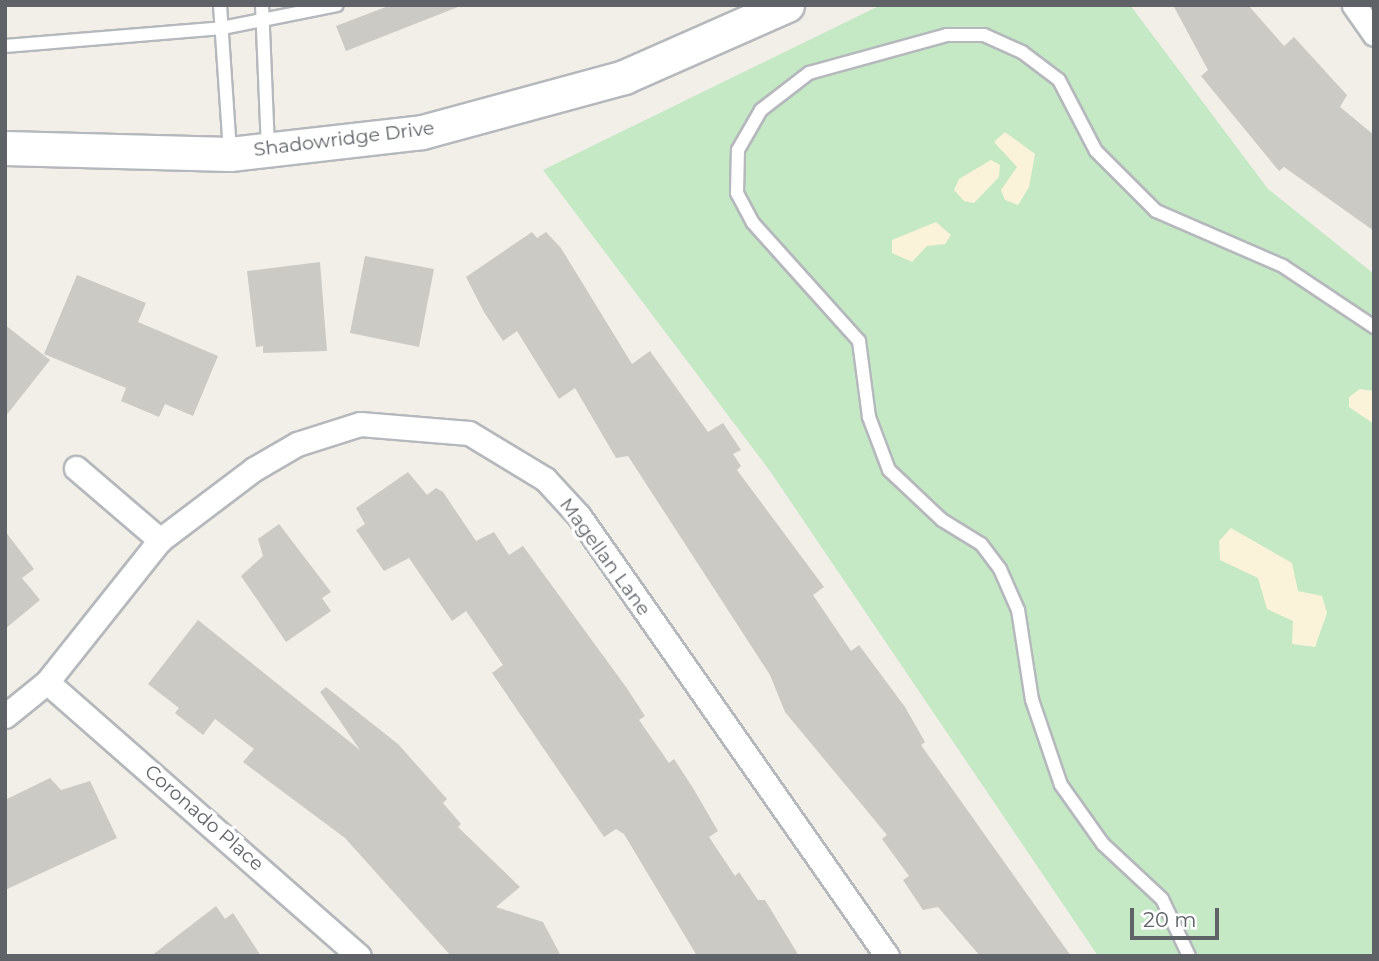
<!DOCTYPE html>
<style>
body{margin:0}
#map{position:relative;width:1379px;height:961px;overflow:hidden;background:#f1efe8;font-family:Montserrat,sans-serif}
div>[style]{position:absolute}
.green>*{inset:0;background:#c5e8c5}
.sand>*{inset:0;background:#fbf3d9}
.building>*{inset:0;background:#cccac5}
.roads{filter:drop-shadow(2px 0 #b5b8bc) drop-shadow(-2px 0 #b5b8bc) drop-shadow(0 2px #b5b8bc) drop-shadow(0 -2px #b5b8bc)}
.lane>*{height:12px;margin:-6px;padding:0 6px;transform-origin:6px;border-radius:6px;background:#fff}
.street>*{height:23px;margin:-11.5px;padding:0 11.5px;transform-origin:11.5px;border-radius:11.5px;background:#fff}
.secondary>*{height:33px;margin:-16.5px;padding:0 16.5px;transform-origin:16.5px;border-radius:16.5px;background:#fff}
span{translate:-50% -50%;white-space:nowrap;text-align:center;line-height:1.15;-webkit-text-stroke:7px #fff;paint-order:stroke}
.street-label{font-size:19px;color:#5f6368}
.frame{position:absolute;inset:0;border:7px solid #5f6368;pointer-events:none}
.scale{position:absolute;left:1130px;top:908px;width:89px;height:32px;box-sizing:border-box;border:4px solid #5f6368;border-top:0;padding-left:9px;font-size:21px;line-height:24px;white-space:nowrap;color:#5f6368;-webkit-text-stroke:5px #fff;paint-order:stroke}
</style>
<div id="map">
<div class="green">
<i style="clip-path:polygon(881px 5px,1130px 5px,1268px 189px,1374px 274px,1374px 956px,1098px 956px,770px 471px,543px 170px)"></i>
</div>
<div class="sand">
<i style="clip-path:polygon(1005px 132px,1035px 154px,1029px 187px,1018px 205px,1005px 200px,1001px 190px,1017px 167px,994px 142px)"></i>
<i style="clip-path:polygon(991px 160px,1000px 165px,999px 177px,974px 203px,964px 201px,954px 190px,959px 179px)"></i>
<i style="clip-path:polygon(936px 222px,951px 235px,945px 244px,927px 246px,912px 262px,892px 253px,892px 240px)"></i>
<i style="clip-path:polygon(1360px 389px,1374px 391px,1374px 424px,1349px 407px,1349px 397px)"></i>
<i style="clip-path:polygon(1231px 528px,1292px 563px,1298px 591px,1322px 596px,1327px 613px,1315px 647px,1292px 644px,1293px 621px,1267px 609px,1258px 578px,1220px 560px,1219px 541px)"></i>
</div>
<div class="building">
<i style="clip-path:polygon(391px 5px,458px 5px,458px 7px,346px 51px,336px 26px)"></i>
<i style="clip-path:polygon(1173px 5px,1248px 5px,1284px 46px,1294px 37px,1335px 82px,1347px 95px,1340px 107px,1374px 135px,1374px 231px,1284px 167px,1279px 171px,1201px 76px,1208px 70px)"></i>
<i style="clip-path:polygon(532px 232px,537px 238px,546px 232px,561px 248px,632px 364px,650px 351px,708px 432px,723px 423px,741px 450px,733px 454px,741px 466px,737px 470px,824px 587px,813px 595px,851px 651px,859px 645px,905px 707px,925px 742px,921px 745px,1071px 956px,980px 956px,938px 907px,923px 910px,903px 880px,909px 876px,882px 839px,887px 835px,785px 712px,770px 675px,628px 456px,616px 458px,575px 388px,559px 399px,517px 331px,503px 341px,484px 312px,466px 277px)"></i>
<i style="clip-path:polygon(365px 256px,434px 269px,419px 347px,350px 333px)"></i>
<i style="clip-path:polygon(320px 262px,327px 351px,263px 353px,263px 346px,256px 347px,247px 271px)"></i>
<i style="clip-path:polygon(77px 275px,146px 303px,138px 322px,218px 356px,193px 416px,165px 404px,159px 417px,121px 401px,126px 388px,44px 354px)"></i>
<i style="clip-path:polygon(5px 325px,50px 360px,5px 417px)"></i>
<i style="clip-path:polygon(408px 472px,427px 495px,436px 488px,443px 492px,476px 541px,494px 532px,509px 555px,523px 546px,626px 687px,645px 716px,639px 720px,669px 763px,674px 759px,693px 788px,718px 831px,709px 837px,735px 876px,739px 872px,758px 900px,765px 900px,799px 956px,697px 956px,624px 834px,616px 829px,604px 837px,492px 673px,503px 665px,466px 611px,452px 621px,409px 558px,384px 571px,356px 530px,365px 524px,356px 508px)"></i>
<i style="clip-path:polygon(279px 524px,331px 592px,322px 598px,331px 611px,286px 642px,241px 576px,263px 556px,258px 539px)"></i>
<i style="clip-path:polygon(5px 531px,34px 569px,22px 578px,40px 600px,5px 629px)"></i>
<i style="clip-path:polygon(198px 620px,360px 750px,320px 692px,326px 687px,398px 744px,447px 799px,443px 803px,461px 824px,458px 827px,520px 887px,496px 907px,543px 922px,561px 956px,451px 956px,345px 838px,243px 762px,254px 749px,215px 719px,203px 735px,175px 713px,179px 708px,148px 684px)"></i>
<i style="clip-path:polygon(50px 778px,61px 790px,90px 781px,117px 838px,5px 890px,5px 800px)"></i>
<i style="clip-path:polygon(216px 906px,225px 919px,233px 913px,261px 956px,151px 956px)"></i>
</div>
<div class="roads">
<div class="lane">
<i style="left:220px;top:5px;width:147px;rotate:86.1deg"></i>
<i style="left:262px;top:5px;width:144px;rotate:87.6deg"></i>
<i style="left:5px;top:46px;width:218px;rotate:-4.7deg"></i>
<i style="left:222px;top:28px;width:117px;rotate:-11.3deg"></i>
<i style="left:1189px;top:956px;width:63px;rotate:-115.3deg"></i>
<i style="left:1162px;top:899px;width:81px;rotate:-137deg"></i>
<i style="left:1103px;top:844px;width:72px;rotate:-125.4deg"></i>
<i style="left:1061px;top:785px;width:90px;rotate:-108.8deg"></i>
<i style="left:1032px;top:700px;width:91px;rotate:-98.8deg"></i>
<i style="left:1018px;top:610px;width:45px;rotate:-113.7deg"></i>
<i style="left:1000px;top:569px;width:31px;rotate:-127deg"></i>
<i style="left:981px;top:544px;width:46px;rotate:-148.4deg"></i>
<i style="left:942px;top:520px;width:73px;rotate:-136.7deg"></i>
<i style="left:889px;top:470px;width:57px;rotate:-110.7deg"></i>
<i style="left:869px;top:417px;width:77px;rotate:-97.5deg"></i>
<i style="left:859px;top:341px;width:159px;rotate:-131.9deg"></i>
<i style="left:753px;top:223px;width:34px;rotate:-118deg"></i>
<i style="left:737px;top:193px;width:43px;rotate:-88.7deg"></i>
<i style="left:738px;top:150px;width:46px;rotate:-60.1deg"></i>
<i style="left:761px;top:110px;width:61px;rotate:-37.6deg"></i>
<i style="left:809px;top:73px;width:143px;rotate:-15.4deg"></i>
<i style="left:947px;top:35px;width:37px"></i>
<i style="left:984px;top:35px;width:42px;rotate:24.1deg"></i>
<i style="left:1022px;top:52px;width:46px;rotate:37.1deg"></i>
<i style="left:1059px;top:80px;width:80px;rotate:62.5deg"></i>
<i style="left:1096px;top:151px;width:85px;rotate:45deg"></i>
<i style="left:1156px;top:211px;width:138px;rotate:23.4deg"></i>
<i style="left:1283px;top:266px;width:110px;rotate:33.8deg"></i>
</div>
<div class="street">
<i style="left:1354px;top:5px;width:35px;rotate:55deg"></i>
<i style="left:76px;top:468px;width:111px;rotate:40.6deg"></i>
<i style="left:47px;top:682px;width:415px;rotate:41.3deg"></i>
<i style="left:5px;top:716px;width:54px;rotate:-39deg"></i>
<i style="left:47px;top:682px;width:181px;rotate:-51.5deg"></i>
<i style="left:160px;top:540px;width:118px;rotate:-37.1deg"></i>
<i style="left:254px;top:469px;width:50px;rotate:-30.2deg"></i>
<i style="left:297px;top:444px;width:66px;rotate:-17.6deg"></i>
<i style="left:360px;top:424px;width:109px;rotate:4.7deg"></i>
<i style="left:469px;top:433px;width:89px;rotate:31.2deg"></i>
<i style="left:545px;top:479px;width:50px;rotate:47.4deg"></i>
<i style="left:579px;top:516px;width:537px;rotate:55.01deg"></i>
</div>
<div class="secondary">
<i style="left:5px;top:148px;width:225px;rotate:1.5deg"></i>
<i style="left:230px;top:154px;width:193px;rotate:-6.5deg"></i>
<i style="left:422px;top:132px;width:209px;rotate:-15.2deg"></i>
<i style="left:624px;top:77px;width:178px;rotate:-23.8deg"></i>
</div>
</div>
<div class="street-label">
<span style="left:344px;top:139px;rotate:-7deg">Shadowridge Drive</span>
<span style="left:605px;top:557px;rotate:54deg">Magellan Lane</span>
<span style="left:204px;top:818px;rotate:41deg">Coronado Place</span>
</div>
<div class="frame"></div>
<div class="scale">20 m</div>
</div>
